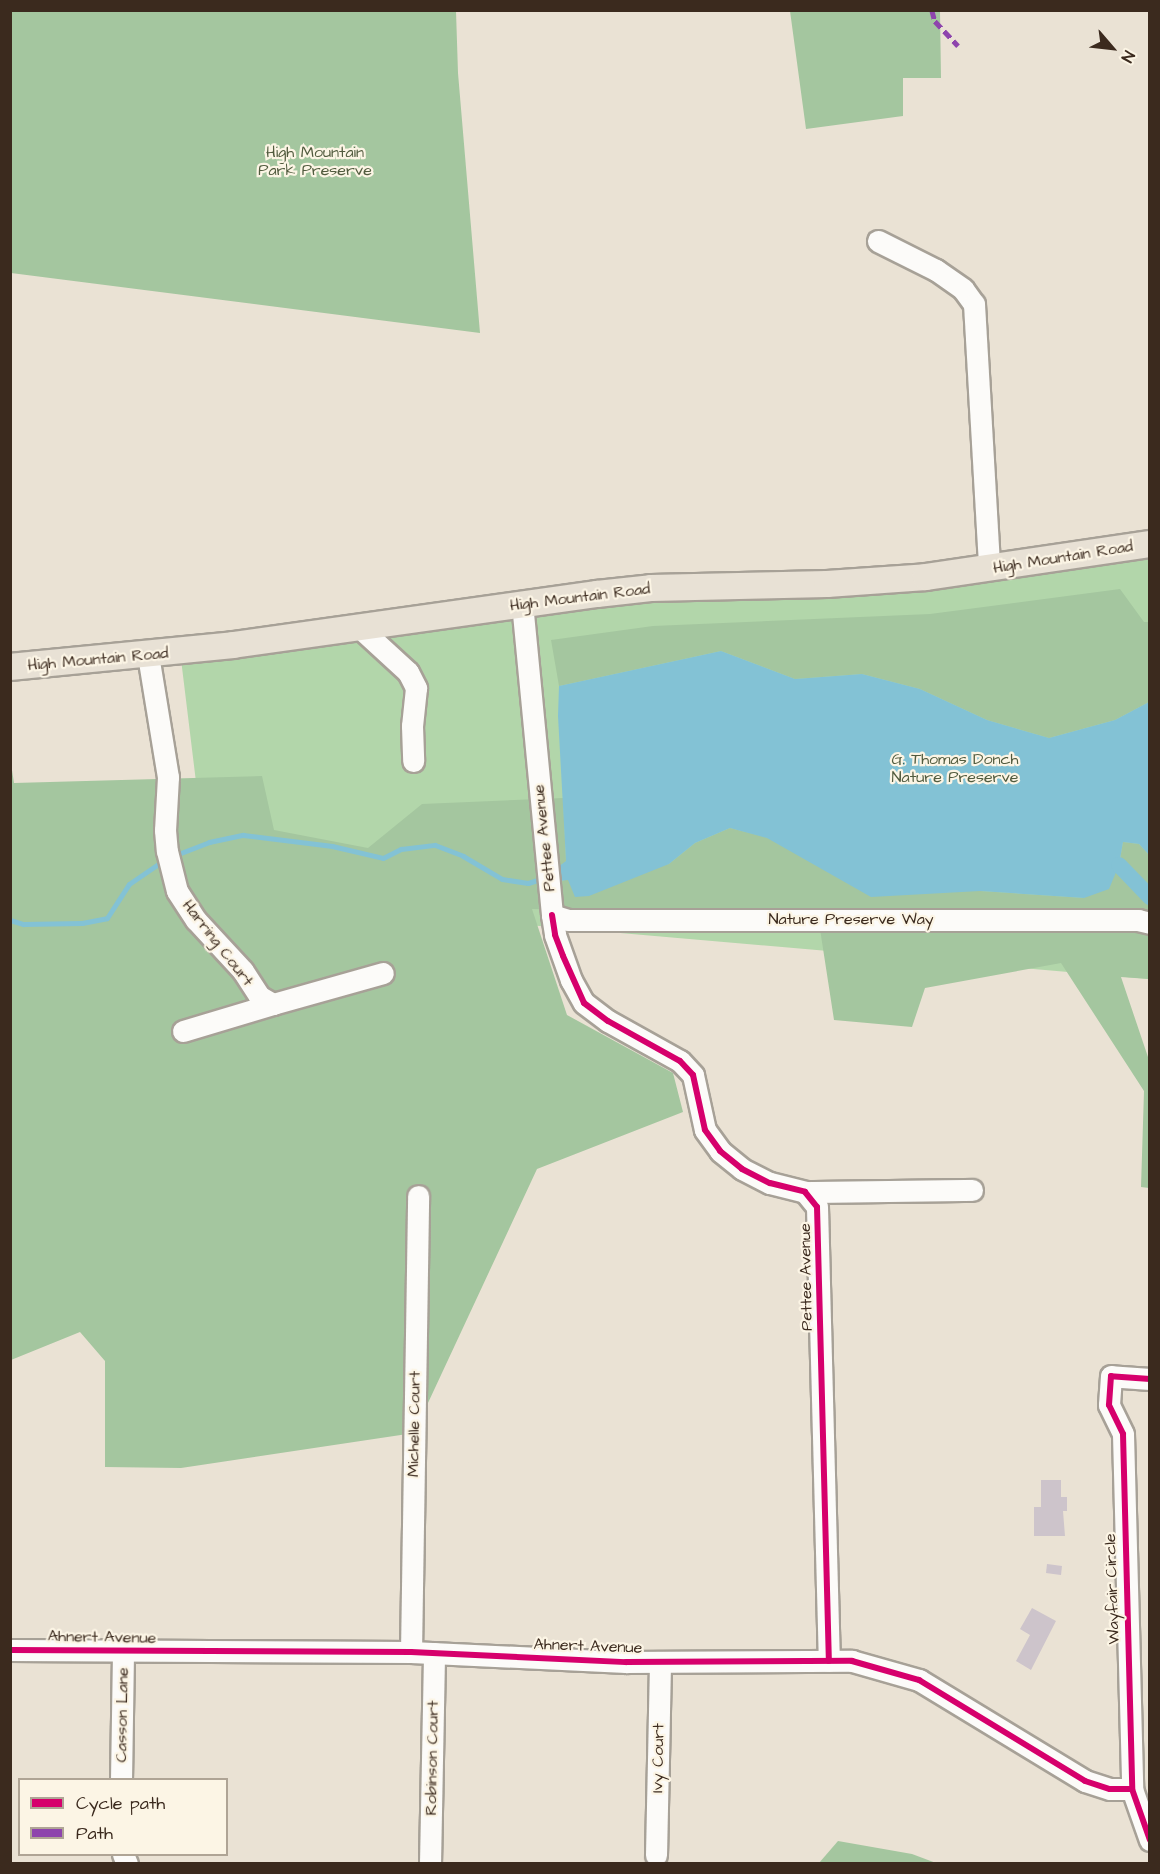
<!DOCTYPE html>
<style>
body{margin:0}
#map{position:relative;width:1160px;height:1874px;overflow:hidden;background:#eae2d4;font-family:"Architects Daughter",sans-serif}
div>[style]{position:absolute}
.green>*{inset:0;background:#b2d6aa}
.forest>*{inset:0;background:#a4c69f}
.water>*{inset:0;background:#83c2d5}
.stream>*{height:5px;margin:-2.5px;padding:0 2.5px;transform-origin:2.5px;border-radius:2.5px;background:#83c2d5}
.canal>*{height:16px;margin:-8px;padding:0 8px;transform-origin:8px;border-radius:8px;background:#83c2d5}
.building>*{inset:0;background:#cdc4cb}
.roads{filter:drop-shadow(2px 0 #a7a197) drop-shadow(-2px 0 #a7a197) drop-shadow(0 2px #a7a197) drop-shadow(0 -2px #a7a197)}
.minor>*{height:21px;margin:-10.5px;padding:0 10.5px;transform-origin:10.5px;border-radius:10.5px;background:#fcfbf9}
.major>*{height:26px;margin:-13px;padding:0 13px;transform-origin:13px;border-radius:13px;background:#e8e1d5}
.quiet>*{height:4.5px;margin-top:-2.25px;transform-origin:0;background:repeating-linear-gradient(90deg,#8e44ad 0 9px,transparent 0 13.5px)}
.cycleway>*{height:6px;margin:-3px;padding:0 3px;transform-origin:3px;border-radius:3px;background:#d6006c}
span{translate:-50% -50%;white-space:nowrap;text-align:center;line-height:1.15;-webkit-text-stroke:4.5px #fcf5e5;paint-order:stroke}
.park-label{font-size:16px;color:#515b3e}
.street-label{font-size:16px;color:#3b2a1e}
.frame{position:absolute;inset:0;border:12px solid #3b2a1e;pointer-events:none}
.legend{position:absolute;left:18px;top:1778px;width:210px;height:78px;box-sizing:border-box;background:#fcf5e5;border:2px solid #afa495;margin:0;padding:8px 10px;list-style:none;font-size:18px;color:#3b2a1e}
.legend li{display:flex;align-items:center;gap:12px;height:30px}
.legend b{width:30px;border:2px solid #afa495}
.north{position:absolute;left:1082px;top:18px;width:60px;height:60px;-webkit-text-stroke:4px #fcf5e5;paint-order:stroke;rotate:118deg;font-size:16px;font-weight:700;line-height:24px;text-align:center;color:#3b2a1e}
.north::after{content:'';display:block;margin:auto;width:21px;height:27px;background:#3b2a1e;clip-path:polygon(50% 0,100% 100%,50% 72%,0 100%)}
</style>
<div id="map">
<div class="green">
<i style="clip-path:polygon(1149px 544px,1149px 979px,472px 920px,212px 913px,180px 651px,715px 588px)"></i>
</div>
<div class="forest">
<i style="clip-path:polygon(11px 10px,456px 11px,458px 73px,480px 333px,11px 273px)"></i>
<i style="clip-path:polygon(790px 11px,940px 11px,941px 78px,903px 78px,903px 116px,806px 129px)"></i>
<i style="clip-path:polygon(1120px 589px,1144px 622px,1149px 622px,1149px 702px,1115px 720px,1049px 738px,987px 720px,920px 689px,862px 674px,795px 679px,721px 651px,559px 686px,551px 640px,653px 626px,930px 614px)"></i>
<i style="clip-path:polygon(10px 757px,14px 783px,262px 776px,274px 830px,368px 848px,422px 804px,563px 798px,566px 861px,559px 881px,669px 864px,695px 843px,730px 828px,980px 891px,1084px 898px,1119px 865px,1123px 842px,1139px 844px,1149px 855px,1149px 979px,1121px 977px,1149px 1060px,1149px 1188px,1141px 1187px,1144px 1091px,1061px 963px,925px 988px,912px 1027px,834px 1020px,818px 916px,532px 909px,567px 1015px,673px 1073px,683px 1112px,537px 1169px,414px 1433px,181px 1468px,105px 1467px,105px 1361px,80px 1332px,11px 1360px)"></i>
<i style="clip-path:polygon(838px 1841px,912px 1854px,936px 1863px,819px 1863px)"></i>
</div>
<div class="water">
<i style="clip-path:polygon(721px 651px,795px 679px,862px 674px,920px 689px,987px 720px,1049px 738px,1115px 720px,1149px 702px,1149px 855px,1139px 844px,1123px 842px,1119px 865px,1109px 889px,1084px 898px,980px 891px,871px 897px,767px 838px,730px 828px,695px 843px,669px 864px,589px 896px,575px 897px,568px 880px,559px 881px,558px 867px,566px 861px,558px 716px,559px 686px)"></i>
</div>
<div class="stream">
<i style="left:173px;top:856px;width:39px;rotate:-21deg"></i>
<i style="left:209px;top:842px;width:35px;rotate:-12deg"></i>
<i style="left:243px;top:835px;width:90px;rotate:7deg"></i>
<i style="left:332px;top:846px;width:52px;rotate:13.2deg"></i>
<i style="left:383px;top:858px;width:20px;rotate:-27deg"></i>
<i style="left:401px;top:849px;width:34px;rotate:-7deg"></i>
<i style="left:435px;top:845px;width:30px;rotate:21deg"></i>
<i style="left:463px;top:856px;width:45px;rotate:30.5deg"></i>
<i style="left:502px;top:879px;width:26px;rotate:9deg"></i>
<i style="left:528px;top:883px;width:16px;rotate:-18deg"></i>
<i style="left:10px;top:920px;width:14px;rotate:17deg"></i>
<i style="left:23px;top:924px;width:59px;rotate:-1deg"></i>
<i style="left:82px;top:923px;width:25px;rotate:-11deg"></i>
<i style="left:107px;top:918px;width:40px;rotate:-57.1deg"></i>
<i style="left:129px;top:884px;width:42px;rotate:-34.4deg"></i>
</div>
<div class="canal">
<i style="left:1119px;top:865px;width:45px;rotate:45.9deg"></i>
</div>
<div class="building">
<i style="clip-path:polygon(1041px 1480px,1061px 1480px,1061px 1497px,1067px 1497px,1067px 1511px,1063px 1511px,1065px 1536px,1034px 1536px,1034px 1507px,1041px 1507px)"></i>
<i style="clip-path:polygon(1047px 1564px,1062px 1566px,1061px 1575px,1046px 1573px)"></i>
<i style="clip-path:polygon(1032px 1608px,1056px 1621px,1031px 1670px,1016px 1661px,1030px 1635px,1020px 1629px)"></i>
</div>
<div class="roads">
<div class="minor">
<i style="left:878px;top:241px;width:65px;rotate:26.6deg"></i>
<i style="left:936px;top:270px;width:33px;rotate:35deg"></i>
<i style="left:963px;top:289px;width:19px;rotate:54deg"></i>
<i style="left:974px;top:304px;width:264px;rotate:86.7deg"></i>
<i style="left:522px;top:603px;width:313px;rotate:84.5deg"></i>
<i style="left:552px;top:915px;width:20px;rotate:81deg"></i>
<i style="left:555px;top:935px;width:48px;rotate:70.4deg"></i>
<i style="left:571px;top:980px;width:26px;rotate:61deg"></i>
<i style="left:584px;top:1003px;width:30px;rotate:37deg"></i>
<i style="left:608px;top:1021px;width:82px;rotate:29.1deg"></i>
<i style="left:680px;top:1061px;width:19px;rotate:47deg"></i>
<i style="left:693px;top:1075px;width:56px;rotate:77.7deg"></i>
<i style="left:705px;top:1130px;width:26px;rotate:54deg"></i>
<i style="left:720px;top:1151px;width:28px;rotate:39deg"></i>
<i style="left:742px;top:1169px;width:31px;rotate:27deg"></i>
<i style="left:770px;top:1183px;width:36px;rotate:14deg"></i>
<i style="left:805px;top:1192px;width:19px;rotate:51deg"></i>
<i style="left:817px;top:1207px;width:454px;rotate:88.5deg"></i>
<i style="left:360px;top:628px;width:65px;rotate:42.5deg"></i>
<i style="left:408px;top:672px;width:18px;rotate:63deg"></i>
<i style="left:416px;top:688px;width:38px;rotate:96deg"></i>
<i style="left:412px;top:726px;width:35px;rotate:88deg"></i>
<i style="left:148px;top:655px;width:124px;rotate:80.7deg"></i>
<i style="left:168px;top:777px;width:53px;rotate:93.2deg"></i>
<i style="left:165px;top:830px;width:21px;rotate:85deg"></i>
<i style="left:167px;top:851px;width:41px;rotate:76deg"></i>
<i style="left:177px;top:891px;width:35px;rotate:57deg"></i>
<i style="left:196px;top:920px;width:69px;rotate:47.3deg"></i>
<i style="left:243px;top:971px;width:30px;rotate:57deg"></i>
<i style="left:259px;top:996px;width:16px;rotate:30deg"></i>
<i style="left:273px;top:1004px;width:114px;rotate:-15.7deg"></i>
<i style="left:552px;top:915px;width:17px;rotate:17deg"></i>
<i style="left:568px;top:920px;width:570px"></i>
<i style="left:1138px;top:920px;width:12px;rotate:14deg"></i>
<i style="left:183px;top:1031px;width:94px;rotate:-16.7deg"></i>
<i style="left:805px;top:1192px;width:167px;rotate:-0.7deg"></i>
<i style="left:1150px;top:1379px;width:39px;rotate:-176deg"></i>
<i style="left:1111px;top:1376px;width:29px;rotate:94deg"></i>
<i style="left:1109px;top:1405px;width:32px;rotate:64deg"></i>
<i style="left:1123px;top:1434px;width:355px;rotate:88.5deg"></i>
<i style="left:1132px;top:1789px;width:54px;rotate:70.6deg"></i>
<i style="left:10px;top:1650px;width:401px;rotate:0.3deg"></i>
<i style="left:411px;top:1652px;width:215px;rotate:2.7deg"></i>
<i style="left:626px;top:1662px;width:226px;rotate:-0.3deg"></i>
<i style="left:852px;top:1661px;width:70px;rotate:15.8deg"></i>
<i style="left:919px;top:1680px;width:194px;rotate:31.3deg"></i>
<i style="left:1085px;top:1781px;width:26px;rotate:18deg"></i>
<i style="left:1110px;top:1789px;width:22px"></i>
<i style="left:411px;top:1652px;width:456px;rotate:-89.1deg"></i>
<i style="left:121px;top:1780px;width:129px;rotate:-89.1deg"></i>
<i style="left:123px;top:1854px;width:11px;rotate:68deg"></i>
<i style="left:656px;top:1855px;width:193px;rotate:-88.8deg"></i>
<i style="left:430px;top:1864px;width:211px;rotate:-88.9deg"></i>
</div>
<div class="major">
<i style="left:10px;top:667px;width:224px;rotate:-5.6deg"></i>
<i style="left:233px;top:645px;width:368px;rotate:-8deg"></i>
<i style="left:597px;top:594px;width:54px;rotate:-6.3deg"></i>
<i style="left:651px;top:588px;width:176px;rotate:-1.3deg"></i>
<i style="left:827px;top:584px;width:99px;rotate:-4deg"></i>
<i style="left:926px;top:577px;width:226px;rotate:-8.4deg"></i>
</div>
</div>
<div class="quiet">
<i style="left:932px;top:10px;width:11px;rotate:75deg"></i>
<i style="left:935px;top:21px;width:34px;rotate:47deg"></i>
</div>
<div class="cycleway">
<i style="left:552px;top:915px;width:20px;rotate:81deg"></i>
<i style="left:555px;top:935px;width:22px;rotate:69deg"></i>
<i style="left:563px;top:956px;width:51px;rotate:65.9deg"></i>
<i style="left:584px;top:1003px;width:30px;rotate:37deg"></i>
<i style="left:608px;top:1021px;width:82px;rotate:29.1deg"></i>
<i style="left:680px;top:1061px;width:19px;rotate:47deg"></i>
<i style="left:693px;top:1075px;width:56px;rotate:77.7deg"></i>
<i style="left:705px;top:1130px;width:26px;rotate:54deg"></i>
<i style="left:720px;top:1151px;width:28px;rotate:39deg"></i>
<i style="left:742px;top:1169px;width:31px;rotate:27deg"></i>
<i style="left:770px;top:1183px;width:36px;rotate:14deg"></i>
<i style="left:805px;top:1192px;width:19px;rotate:51deg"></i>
<i style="left:817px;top:1207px;width:454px;rotate:88.5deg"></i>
<i style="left:1150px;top:1379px;width:39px;rotate:-176deg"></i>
<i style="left:1111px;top:1376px;width:29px;rotate:94deg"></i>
<i style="left:1109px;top:1405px;width:32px;rotate:64deg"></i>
<i style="left:1123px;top:1434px;width:355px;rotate:88.5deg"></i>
<i style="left:1132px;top:1789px;width:54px;rotate:70.6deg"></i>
<i style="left:10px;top:1650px;width:401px;rotate:0.3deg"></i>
<i style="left:411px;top:1652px;width:215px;rotate:2.7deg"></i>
<i style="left:626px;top:1662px;width:226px;rotate:-0.3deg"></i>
<i style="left:852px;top:1661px;width:70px;rotate:15.8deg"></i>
<i style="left:919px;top:1680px;width:194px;rotate:31.3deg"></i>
<i style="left:1085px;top:1781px;width:26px;rotate:18deg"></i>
<i style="left:1110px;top:1789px;width:22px"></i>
</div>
<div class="park-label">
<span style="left:315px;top:161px">High Mountain<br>Park Preserve</span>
<span style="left:955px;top:768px">G. Thomas Donch<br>Nature Preserve</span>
</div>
<div class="street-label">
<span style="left:1063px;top:557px;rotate:-9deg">High Mountain Road</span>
<span style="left:580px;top:597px;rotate:-7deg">High Mountain Road</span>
<span style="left:98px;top:659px;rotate:-5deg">High Mountain Road</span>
<span style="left:544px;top:838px;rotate:-96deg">Pettee Avenue</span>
<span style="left:851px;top:919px">Nature Preserve Way</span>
<span style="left:218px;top:943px;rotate:52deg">Harring Court</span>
<span style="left:806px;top:1277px;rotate:-91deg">Pettee Avenue</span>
<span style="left:414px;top:1424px;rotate:-89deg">Michelle Court</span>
<span style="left:1112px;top:1589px;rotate:-92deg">Wayfair Circle</span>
<span style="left:102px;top:1637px;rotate:1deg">Ahnert Avenue</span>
<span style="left:588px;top:1646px;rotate:2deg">Ahnert Avenue</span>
<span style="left:122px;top:1715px;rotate:-89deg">Casson Lane</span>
<span style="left:432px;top:1758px;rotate:-89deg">Robinson Court</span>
<span style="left:658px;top:1758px;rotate:-89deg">Ivy Court</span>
</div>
<div class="frame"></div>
<ul class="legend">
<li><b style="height:8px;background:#d6006c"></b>Cycle path</li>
<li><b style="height:8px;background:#8e44ad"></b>Path</li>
</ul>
<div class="north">N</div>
</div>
